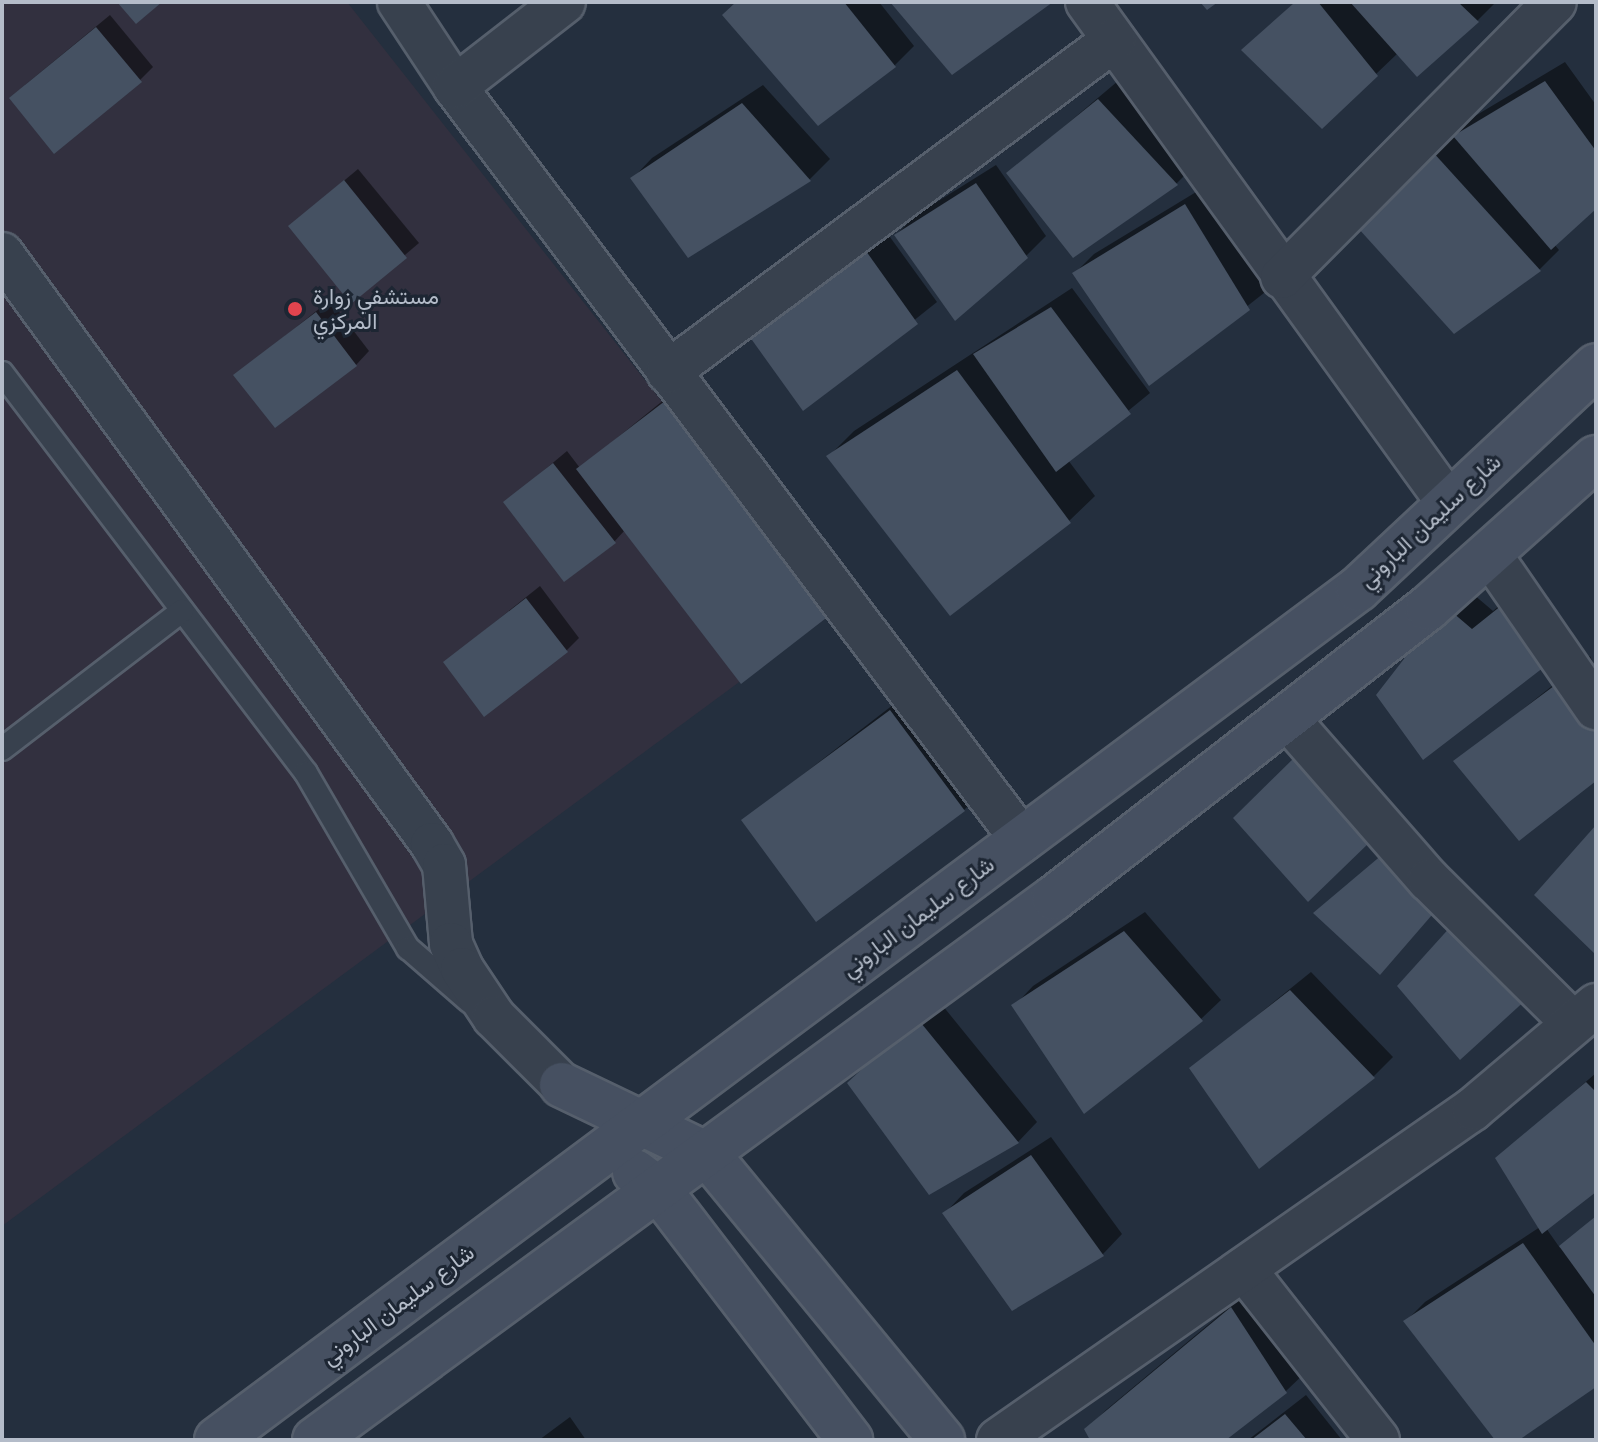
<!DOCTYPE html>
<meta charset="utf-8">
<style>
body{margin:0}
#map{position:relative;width:1598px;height:1442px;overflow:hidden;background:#242f3e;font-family:"Fira Sans",Vazirmatn,sans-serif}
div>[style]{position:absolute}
.medical>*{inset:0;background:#32303f}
.shadow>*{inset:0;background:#0007}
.building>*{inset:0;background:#455162}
.roads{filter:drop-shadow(2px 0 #565f6c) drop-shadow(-2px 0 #565f6c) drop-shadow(0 2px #565f6c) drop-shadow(0 -2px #565f6c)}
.lane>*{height:22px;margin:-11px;padding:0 11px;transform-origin:11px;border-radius:11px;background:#38414e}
.street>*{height:42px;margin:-21px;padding:0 21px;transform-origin:21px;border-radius:21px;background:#38414e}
.secondary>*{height:44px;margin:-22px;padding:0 22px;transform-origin:22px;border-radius:22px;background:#465061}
.dots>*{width:22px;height:22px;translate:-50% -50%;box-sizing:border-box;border:4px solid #1d2633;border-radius:50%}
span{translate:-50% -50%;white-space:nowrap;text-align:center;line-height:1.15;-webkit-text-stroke:6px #1d2633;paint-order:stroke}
.poi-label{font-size:22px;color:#b4bcc9}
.left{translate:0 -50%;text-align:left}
.street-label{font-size:22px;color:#b4bcc9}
.frame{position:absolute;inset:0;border:4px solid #b4bcc9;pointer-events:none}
</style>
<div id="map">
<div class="medical">
<i style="clip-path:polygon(2px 2px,347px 2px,830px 615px,2px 1226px)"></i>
</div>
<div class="shadow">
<i style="clip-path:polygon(737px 2px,879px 2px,914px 46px,894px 66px)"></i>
<i style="clip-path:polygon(1295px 2px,1496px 2px,1477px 21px,1398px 53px,1376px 74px,1244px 50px)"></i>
<i style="clip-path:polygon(110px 15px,153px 67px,140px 80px,25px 85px)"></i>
<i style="clip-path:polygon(1565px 62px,1596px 105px,1596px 206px,1554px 244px,1559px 250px,1539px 270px,1432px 152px,1475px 116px)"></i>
<i style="clip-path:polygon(1118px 81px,1196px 164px,1176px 184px,1009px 173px)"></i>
<i style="clip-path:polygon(763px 85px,830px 159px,810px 179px,688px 255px,633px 178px,652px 158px)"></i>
<i style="clip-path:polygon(996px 165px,1046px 236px,1026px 256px,896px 235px,916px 215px)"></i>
<i style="clip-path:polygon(358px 169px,419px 243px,351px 301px,290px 226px)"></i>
<i style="clip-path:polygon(1206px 186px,1269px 289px,1150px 383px,1075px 273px,1094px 254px)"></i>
<i style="clip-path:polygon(882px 226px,937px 302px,804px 408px,750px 333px)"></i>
<i style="clip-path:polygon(1072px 288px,1150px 393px,1068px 460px,1095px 496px,1069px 521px,829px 456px,854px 431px)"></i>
<i style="clip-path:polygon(330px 300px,369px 351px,356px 365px,236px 375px)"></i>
<i style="clip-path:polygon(692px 377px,625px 530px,614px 542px,506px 502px,567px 451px,580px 468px)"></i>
<i style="clip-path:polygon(540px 586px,579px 638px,566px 651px,445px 662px)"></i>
<i style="clip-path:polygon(1523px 586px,1566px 643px,1379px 695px,1466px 588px,1493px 611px)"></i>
<i style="clip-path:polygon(1590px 656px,1596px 669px,1596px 778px,1456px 762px)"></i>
<i style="clip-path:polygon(911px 691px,984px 790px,964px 810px,744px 820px)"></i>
<i style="clip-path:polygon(1145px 912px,1221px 1000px,1201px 1019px,1014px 1006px,1033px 986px)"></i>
<i style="clip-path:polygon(1311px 972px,1393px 1057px,1373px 1077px,1192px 1068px)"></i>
<i style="clip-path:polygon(938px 1000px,1037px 1122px,1018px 1142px,869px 1064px)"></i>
<i style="clip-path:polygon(1596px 1073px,1596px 1189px,1546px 1228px,1560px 1248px,1596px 1216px,1596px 1384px,1516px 1440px,1498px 1440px,1406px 1321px,1425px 1302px,1540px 1227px,1498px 1158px)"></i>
<i style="clip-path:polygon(1051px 1137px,1122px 1234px,1103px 1254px,1013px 1308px,945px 1213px,964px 1193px)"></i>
<i style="clip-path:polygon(1251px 1289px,1306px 1372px,1286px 1391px,1223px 1440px,1092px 1440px,1086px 1430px,1106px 1410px)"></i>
<i style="clip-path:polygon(1306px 1395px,1342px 1440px,1248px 1440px)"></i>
<i style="clip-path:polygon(570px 1417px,586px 1440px,539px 1440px)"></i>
</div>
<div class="building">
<i style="clip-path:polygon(117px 2px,162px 2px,136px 24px)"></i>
<i style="clip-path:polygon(736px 2px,844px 2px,896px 67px,818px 126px,722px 15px)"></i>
<i style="clip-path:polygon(890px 2px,1053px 2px,952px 75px)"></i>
<i style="clip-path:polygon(1200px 2px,1218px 2px,1207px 10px)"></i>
<i style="clip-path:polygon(1295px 2px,1318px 2px,1378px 76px,1322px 129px,1241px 50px)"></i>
<i style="clip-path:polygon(1350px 2px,1458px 2px,1479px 22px,1417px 77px)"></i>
<i style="clip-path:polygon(96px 27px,142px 82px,54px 154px,9px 98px)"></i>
<i style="clip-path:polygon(1545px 81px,1596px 151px,1596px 209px,1551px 250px,1453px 136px)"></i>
<i style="clip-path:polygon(1098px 99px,1178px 185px,1073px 258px,1006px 173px)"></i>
<i style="clip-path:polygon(742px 103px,811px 181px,688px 258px,630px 178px)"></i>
<i style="clip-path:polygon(1431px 150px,1541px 271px,1454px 334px,1358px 228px)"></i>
<i style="clip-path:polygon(344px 180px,407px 258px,351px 304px,288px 226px)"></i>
<i style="clip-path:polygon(976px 183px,1028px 258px,955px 321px,894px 235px)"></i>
<i style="clip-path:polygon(1185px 204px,1250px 310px,1149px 386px,1072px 273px)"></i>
<i style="clip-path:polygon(861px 244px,918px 324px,803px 411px,747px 333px)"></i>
<i style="clip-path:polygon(1051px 307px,1131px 414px,1056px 472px,973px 354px)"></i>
<i style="clip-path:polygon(316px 312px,357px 366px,275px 428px,233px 375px)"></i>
<i style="clip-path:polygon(957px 370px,1071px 523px,950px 616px,826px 456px)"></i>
<i style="clip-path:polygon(665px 401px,830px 615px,741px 684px,576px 469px)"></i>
<i style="clip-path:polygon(553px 463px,616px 543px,564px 582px,503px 502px)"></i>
<i style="clip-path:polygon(526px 598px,568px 652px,484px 717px,443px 662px)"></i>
<i style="clip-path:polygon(1502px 605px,1548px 664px,1423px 760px,1376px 695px,1445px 606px,1472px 629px)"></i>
<i style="clip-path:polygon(1570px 674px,1596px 733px,1596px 781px,1519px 841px,1453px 761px)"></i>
<i style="clip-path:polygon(890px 710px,965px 811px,816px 922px,741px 820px)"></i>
<i style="clip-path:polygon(1297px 755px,1372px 840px,1308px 902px,1233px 818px)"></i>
<i style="clip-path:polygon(1596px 825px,1596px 955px,1534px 895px)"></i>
<i style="clip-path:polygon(1383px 854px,1438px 908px,1380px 975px,1313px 913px)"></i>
<i style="clip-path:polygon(1453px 924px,1528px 998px,1460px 1060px,1397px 986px)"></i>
<i style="clip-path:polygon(1124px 931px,1203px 1021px,1084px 1114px,1011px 1005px)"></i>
<i style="clip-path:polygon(1290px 990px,1375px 1078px,1259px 1169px,1189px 1068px)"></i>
<i style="clip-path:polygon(917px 1018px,1019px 1143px,929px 1195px,847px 1083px)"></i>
<i style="clip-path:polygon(1586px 1082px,1596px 1092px,1596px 1192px,1542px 1234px,1495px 1158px)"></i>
<i style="clip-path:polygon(1031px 1155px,1104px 1256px,1012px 1311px,942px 1213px)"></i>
<i style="clip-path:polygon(1596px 1216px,1596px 1297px,1559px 1246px)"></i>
<i style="clip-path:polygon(1523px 1243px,1596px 1346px,1596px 1387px,1519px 1440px,1495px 1440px,1403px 1321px)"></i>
<i style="clip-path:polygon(1231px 1307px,1287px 1393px,1226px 1440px,1090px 1440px,1084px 1429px)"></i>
<i style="clip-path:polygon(1285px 1414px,1307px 1440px,1251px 1440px)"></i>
</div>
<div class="roads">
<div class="lane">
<i style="left:2px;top:373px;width:502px;rotate:52.77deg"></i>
<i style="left:306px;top:773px;width:203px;rotate:59.8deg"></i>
<i style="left:408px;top:948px;width:81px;rotate:41deg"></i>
<i style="left:2px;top:749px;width:227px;rotate:-37.5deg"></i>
</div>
<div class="street">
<i style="left:399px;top:2px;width:102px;rotate:56.6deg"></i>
<i style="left:455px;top:87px;width:943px;rotate:53.02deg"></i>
<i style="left:1087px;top:2px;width:619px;rotate:54.2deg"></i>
<i style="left:455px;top:87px;width:138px;rotate:-37.9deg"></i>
<i style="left:2px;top:254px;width:730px;rotate:53.91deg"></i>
<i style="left:432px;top:844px;width:24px;rotate:60deg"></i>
<i style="left:444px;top:865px;width:79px;rotate:84.9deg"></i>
<i style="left:451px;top:944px;width:27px;rotate:66deg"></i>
<i style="left:462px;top:969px;width:58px;rotate:56.3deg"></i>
<i style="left:494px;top:1017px;width:96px;rotate:45deg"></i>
<i style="left:1282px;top:277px;width:387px;rotate:-45.2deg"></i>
<i style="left:668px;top:372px;width:556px;rotate:-36.66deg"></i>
<i style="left:1491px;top:556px;width:185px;rotate:55.4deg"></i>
<i style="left:1287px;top:718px;width:215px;rotate:48.8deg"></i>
<i style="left:1429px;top:880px;width:203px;rotate:44.8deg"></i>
<i style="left:1244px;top:1269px;width:217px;rotate:51.9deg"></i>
<i style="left:998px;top:1440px;width:579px;rotate:-34.87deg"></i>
<i style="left:1473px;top:1109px;width:161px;rotate:-40.2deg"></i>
</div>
<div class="secondary">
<i style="left:562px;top:1085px;width:162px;rotate:25.6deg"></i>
<i style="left:708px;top:1155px;width:369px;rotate:50.6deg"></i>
<i style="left:635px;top:1172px;width:30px;rotate:37deg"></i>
<i style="left:659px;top:1190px;width:315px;rotate:52.6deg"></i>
<i style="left:217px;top:1440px;width:1423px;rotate:-36.72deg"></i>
<i style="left:1358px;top:589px;width:326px;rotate:-43.1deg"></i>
<i style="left:315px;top:1440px;width:916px;rotate:-36.26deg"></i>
<i style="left:1054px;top:898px;width:473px;rotate:-37.8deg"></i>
<i style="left:1428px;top:608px;width:225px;rotate:-41.8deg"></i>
</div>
</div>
<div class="dots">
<i style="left:295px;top:309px;background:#e0444e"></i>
</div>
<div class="poi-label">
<span class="left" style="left:313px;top:309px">مستشفي زوارة<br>المركزي</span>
</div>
<div class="street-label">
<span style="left:1430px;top:521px;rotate:-43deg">شارع سليمان الباروني</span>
<span style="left:918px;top:917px;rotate:-37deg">شارع سليمان الباروني</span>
<span style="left:398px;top:1305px;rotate:-37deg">شارع سليمان الباروني</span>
</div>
<div class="frame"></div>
</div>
